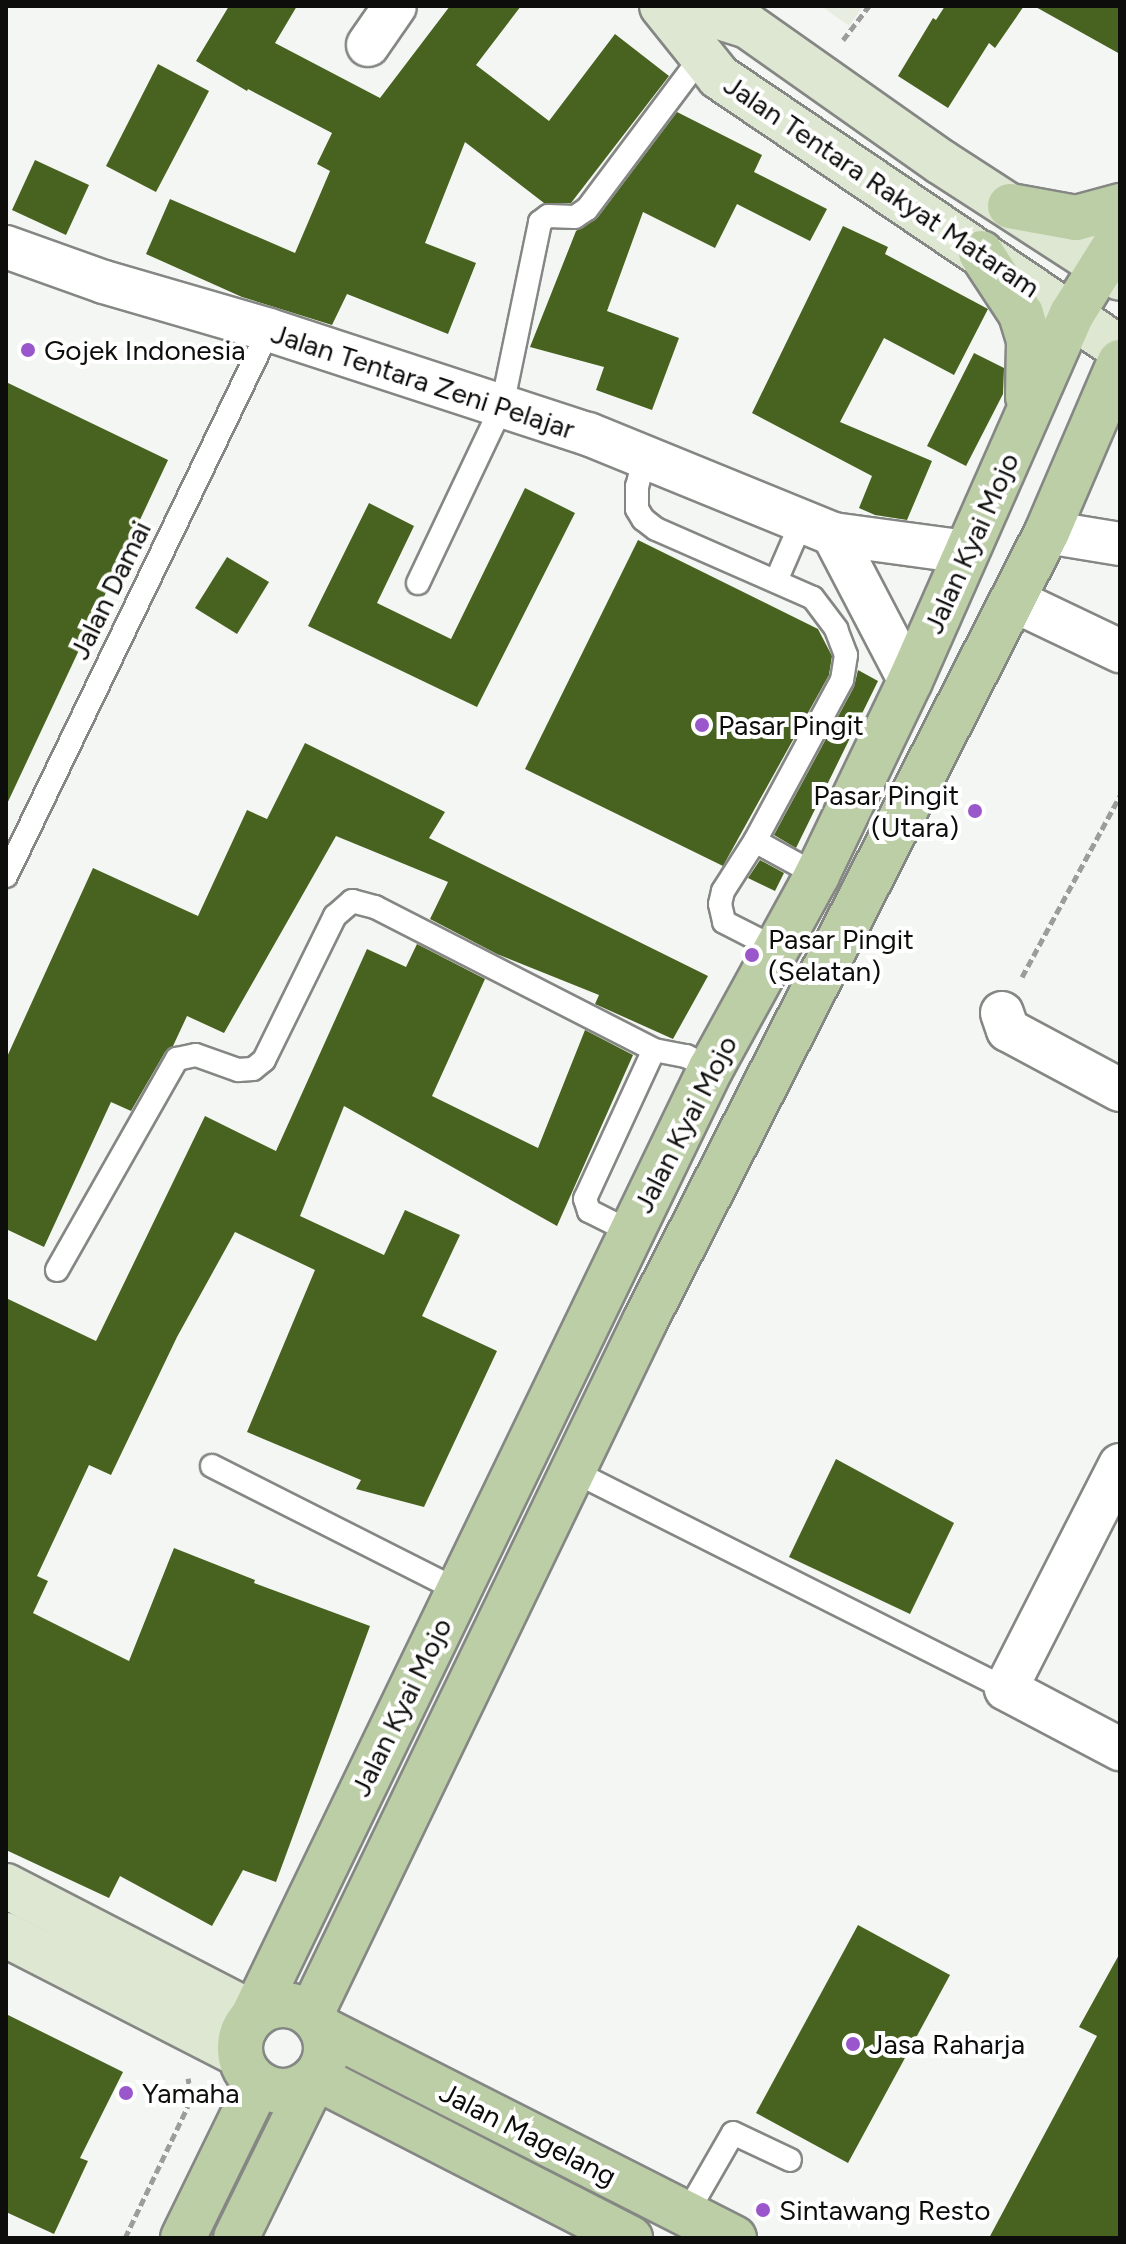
<!DOCTYPE html>
<style>
body{margin:0}
#map{position:relative;width:1126px;height:2244px;overflow:hidden;background:#f4f6f3;font-family:Figtree,sans-serif}
div>[style]{position:absolute}
.built>*{inset:0;background:#e8ede2}
.building>*{inset:0;background:#48631f}
.path>*{height:5px;margin-top:-2.5px;transform-origin:0;background:repeating-linear-gradient(90deg,#9c9d9b 0 8px,transparent 0 12px)}
.roads{filter:drop-shadow(2px 0 #858784) drop-shadow(-2px 0 #858784) drop-shadow(0 2px #858784) drop-shadow(0 -2px #858784)}
.lane>*{height:22px;margin:-11px;padding:0 11px;transform-origin:11px;border-radius:11px;background:#fff}
.street>*{height:42px;margin:-21px;padding:0 21px;transform-origin:21px;border-radius:21px;background:#fff}
.secondary>*{height:44px;margin:-22px;padding:0 22px;transform-origin:22px;border-radius:22px;background:#dee7d2}
.primary>*{height:44px;margin:-22px;padding:0 22px;transform-origin:22px;border-radius:22px;background:#bccea6}
.primary>.ring{margin:-22px;padding:0;box-sizing:content-box;background:none;border:44px solid #bccea6;border-radius:50%}
.dots>*{width:22px;height:22px;translate:-50% -50%;box-sizing:border-box;border:4px solid #fff;border-radius:50%}
span{translate:-50% -50%;white-space:nowrap;text-align:center;line-height:1.15;-webkit-text-stroke:8px #fff;paint-order:stroke}
.street-label{font-size:28px;color:#0d0d0c}
.poi-label{font-size:28px;color:#0d0d0c}
.left{translate:0 -50%;text-align:left}
.right{translate:-100% -50%;text-align:right}
.frame{position:absolute;inset:0;border:8px solid #0d0d0c;pointer-events:none}
</style>
<div id="map">
<div class="built">
<i style="clip-path:polygon(821px 6px,863px 6px,849px 26px)"></i>
</div>
<div class="building">
<i style="clip-path:polygon(229px 6px,297px 6px,275px 43px,380px 98px,450px 6px,521px 6px,476px 65px,549px 121px,615px 34px,669px 76px,571px 203px,544px 203px,465px 142px,425px 243px,476px 263px,448px 334px,347px 294px,332px 325px,242px 297px,146px 254px,170px 199px,295px 253px,330px 171px,317px 164px,332px 133px,248px 89px,247px 91px,196px 61px)"></i>
<i style="clip-path:polygon(945px 6px,1024px 6px,995px 48px,989px 43px,948px 108px,898px 76px,933px 18px,936px 20px)"></i>
<i style="clip-path:polygon(1034px 6px,1120px 6px,1120px 54px)"></i>
<i style="clip-path:polygon(158px 64px,209px 91px,156px 192px,106px 166px)"></i>
<i style="clip-path:polygon(677px 112px,762px 155px,754px 172px,827px 209px,810px 241px,737px 204px,715px 248px,643px 212px,607px 311px,679px 338px,652px 410px,596px 390px,604px 367px,530px 347px,576px 231px,598px 217px)"></i>
<i style="clip-path:polygon(35px 160px,89px 185px,66px 235px,12px 210px)"></i>
<i style="clip-path:polygon(843px 226px,888px 247px,885px 254px,988px 309px,954px 375px,884px 338px,840px 422px,932px 461px,907px 520px,875px 515px,859px 508px,872px 476px,752px 413px)"></i>
<i style="clip-path:polygon(974px 353px,1004px 368px,1003px 394px,966px 466px,927px 446px)"></i>
<i style="clip-path:polygon(6px 382px,168px 460px,6px 806px)"></i>
<i style="clip-path:polygon(525px 488px,575px 513px,477px 707px,308px 626px,369px 503px,414px 526px,377px 603px,451px 639px)"></i>
<i style="clip-path:polygon(638px 540px,818px 629px,832px 656px,829px 675px,723px 866px,525px 769px)"></i>
<i style="clip-path:polygon(227px 557px,269px 582px,237px 634px,195px 608px)"></i>
<i style="clip-path:polygon(858px 670px,878px 681px,796px 848px,774px 835px,854px 687px)"></i>
<i style="clip-path:polygon(305px 743px,445px 812px,429px 838px,708px 976px,673px 1039px,595px 1004px,599px 995px,497px 954px,430px 919px,448px 882px,336px 836px,224px 1033px,187px 1016px,173px 1046px,165px 1052px,131px 1111px,111px 1102px,44px 1247px,6px 1229px,6px 1059px,93px 868px,198px 916px,247px 810px,267px 819px)"></i>
<i style="clip-path:polygon(760px 860px,784px 873px,775px 891px,748px 878px)"></i>
<i style="clip-path:polygon(417px 944px,485px 979px,432px 1096px,538px 1148px,585px 1030px,633px 1055px,557px 1226px,344px 1106px,300px 1216px,384px 1255px,405px 1210px,460px 1235px,422px 1316px,497px 1351px,424px 1507px,356px 1489px,361px 1480px,247px 1432px,315px 1270px,235px 1232px,177px 1337px,111px 1475px,89px 1465px,37px 1576px,48px 1581px,33px 1613px,129px 1661px,174px 1548px,255px 1580px,254px 1583px,370px 1626px,276px 1882px,243px 1870px,212px 1926px,120px 1876px,109px 1898px,6px 1850px,6px 1298px,96px 1341px,205px 1116px,276px 1151px,367px 949px,406px 967px)"></i>
<i style="clip-path:polygon(836px 1459px,954px 1523px,910px 1614px,789px 1557px)"></i>
<i style="clip-path:polygon(858px 1925px,950px 1975px,848px 2163px,756px 2113px)"></i>
<i style="clip-path:polygon(1120px 1953px,1120px 2238px,989px 2238px,1097px 2036px,1079px 2027px)"></i>
<i style="clip-path:polygon(6px 2014px,123px 2072px,80px 2158px,88px 2161px,54px 2234px,6px 2212px)"></i>
</div>
<div class="path">
<i style="left:843px;top:40px;width:43px;rotate:-52.6deg"></i>
<i style="left:1022px;top:977px;width:206px;rotate:-61.6deg"></i>
<i style="left:125px;top:2238px;width:146px;rotate:-64.5deg"></i>
<i style="left:188px;top:2106px;width:11px;rotate:-75deg"></i>
<i style="left:191px;top:2095px;width:17px;rotate:-100deg"></i>
</div>
<div class="roads">
<div class="lane">
<i style="left:645px;top:455px;width:32px;rotate:104deg"></i>
<i style="left:637px;top:486px;width:23px;rotate:90deg"></i>
<i style="left:637px;top:509px;width:12px;rotate:59deg"></i>
<i style="left:643px;top:519px;width:16px;rotate:38deg"></i>
<i style="left:656px;top:529px;width:171px;rotate:23.7deg"></i>
<i style="left:813px;top:598px;width:39px;rotate:53deg"></i>
<i style="left:836px;top:629px;width:28px;rotate:69deg"></i>
<i style="left:846px;top:655px;width:25px;rotate:99deg"></i>
<i style="left:842px;top:680px;width:183px;rotate:118.4deg"></i>
<i style="left:755px;top:841px;width:59px;rotate:122.6deg"></i>
<i style="left:723px;top:891px;width:13px;rotate:103deg"></i>
<i style="left:720px;top:904px;width:18px;rotate:77deg"></i>
<i style="left:724px;top:922px;width:62px;rotate:27deg"></i>
<i style="left:776px;top:581px;width:65px;rotate:-66.6deg"></i>
<i style="left:418px;top:583px;width:196px;rotate:-64.6deg"></i>
<i style="left:502px;top:406px;width:188px;rotate:-78.3deg"></i>
<i style="left:540px;top:222px;width:10px;rotate:-37deg"></i>
<i style="left:548px;top:216px;width:27px;rotate:2deg"></i>
<i style="left:575px;top:217px;width:14px;rotate:-34deg"></i>
<i style="left:587px;top:209px;width:191px;rotate:-53.1deg"></i>
<i style="left:755px;top:841px;width:71px;rotate:28.7deg"></i>
<i style="left:6px;top:876px;width:606px;rotate:-64.28deg"></i>
<i style="left:631px;top:1232px;width:47px;rotate:-153.4deg"></i>
<i style="left:589px;top:1211px;width:13px;rotate:-108deg"></i>
<i style="left:585px;top:1199px;width:164px;rotate:-65.2deg"></i>
<i style="left:57px;top:1270px;width:243px;rotate:-60.4deg"></i>
<i style="left:177px;top:1059px;width:19px;rotate:-12deg"></i>
<i style="left:196px;top:1055px;width:45px;rotate:19.7deg"></i>
<i style="left:238px;top:1070px;width:15px;rotate:-4deg"></i>
<i style="left:253px;top:1069px;width:14px;rotate:-39deg"></i>
<i style="left:264px;top:1060px;width:161px;rotate:-63.8deg"></i>
<i style="left:335px;top:916px;width:23px;rotate:-41deg"></i>
<i style="left:352px;top:901px;width:24px;rotate:15deg"></i>
<i style="left:375px;top:907px;width:314px;rotate:27.1deg"></i>
<i style="left:654px;top:1050px;width:33px;rotate:11deg"></i>
<i style="left:686px;top:1056px;width:28px;rotate:26deg"></i>
<i style="left:212px;top:1466px;width:275px;rotate:26.8deg"></i>
<i style="left:575px;top:1472px;width:483px;rotate:26.7deg"></i>
<i style="left:687px;top:2213px;width:92px;rotate:-60.1deg"></i>
<i style="left:733px;top:2133px;width:63px;rotate:25.3deg"></i>
</div>
<div class="street">
<i style="left:368px;top:45px;width:47px;rotate:-55.3deg"></i>
<i style="left:6px;top:247px;width:104px;rotate:19.7deg"></i>
<i style="left:104px;top:282px;width:172px;rotate:16.2deg"></i>
<i style="left:269px;top:330px;width:336px;rotate:18.1deg"></i>
<i style="left:588px;top:434px;width:265px;rotate:22.2deg"></i>
<i style="left:833px;top:534px;width:135px;rotate:7.7deg"></i>
<i style="left:1047px;top:532px;width:74px;rotate:9.3deg"></i>
<i style="left:833px;top:534px;width:166px;rotate:62.4deg"></i>
<i style="left:1013px;top:600px;width:119px;rotate:25.5deg"></i>
<i style="left:1002px;top:1013px;width:18px;rotate:71deg"></i>
<i style="left:1008px;top:1030px;width:127px;rotate:28.2deg"></i>
<i style="left:1120px;top:1465px;width:251px;rotate:117deg"></i>
<i style="left:1006px;top:1689px;width:129px;rotate:27.8deg"></i>
</div>
<div class="secondary">
<i style="left:662px;top:6px;width:91px;rotate:51.2deg"></i>
<i style="left:719px;top:77px;width:484px;rotate:34.1deg"></i>
<i style="left:684px;top:6px;width:67px;rotate:17.4deg"></i>
<i style="left:748px;top:26px;width:236px;rotate:35.2deg"></i>
<i style="left:941px;top:162px;width:213px;rotate:32.9deg"></i>
<i style="left:6px;top:1886px;width:279px;rotate:27.3deg"></i>
<i style="left:6px;top:1935px;width:263px;rotate:27.1deg"></i>
</div>
<div class="primary">
<i style="left:1010px;top:206px;width:67px;rotate:10.3deg"></i>
<i style="left:1076px;top:218px;width:46px;rotate:-15.3deg"></i>
<i style="left:981px;top:253px;width:73px;rotate:56.7deg"></i>
<i style="left:1021px;top:314px;width:27px;rotate:73deg"></i>
<i style="left:1029px;top:340px;width:57px;rotate:91deg"></i>
<i class="ring" style="left:240px;top:2005px;width:42px;height:42px"></i>
<i style="left:254px;top:2014px;width:1051px;rotate:-64.22deg"></i>
<i style="left:711px;top:1068px;width:220px;rotate:-61.2deg"></i>
<i style="left:817px;top:875px;width:215px;rotate:-64.4deg"></i>
<i style="left:910px;top:681px;width:401px;rotate:-66.2deg"></i>
<i style="left:1072px;top:314px;width:91px;rotate:-58.1deg"></i>
<i style="left:311px;top:2014px;width:769px;rotate:-64.27deg"></i>
<i style="left:645px;top:1321px;width:886px;rotate:-63deg"></i>
<i style="left:1047px;top:532px;width:185px;rotate:-66.8deg"></i>
<i style="left:322px;top:2029px;width:462px;rotate:26.9deg"></i>
<i style="left:315px;top:2077px;width:354px;rotate:27.1deg"></i>
<i style="left:183px;top:2238px;width:171px;rotate:-64deg"></i>
<i style="left:236px;top:2238px;width:179px;rotate:-63.9deg"></i>
</div>
</div>
<div class="dots">
<i style="left:28px;top:350px;background:#9a57cc"></i>
<i style="left:702px;top:725px;background:#9a57cc"></i>
<i style="left:975px;top:811px;background:#9a57cc"></i>
<i style="left:752px;top:955px;background:#9a57cc"></i>
<i style="left:853px;top:2044px;background:#9a57cc"></i>
<i style="left:126px;top:2093px;background:#9a57cc"></i>
<i style="left:763px;top:2210px;background:#9a57cc"></i>
</div>
<div class="street-label">
<span style="left:882px;top:186px;rotate:34deg">Jalan Tentara Rakyat Mataram</span>
<span style="left:423px;top:381px;rotate:18deg">Jalan Tentara Zeni Pelajar</span>
<span style="left:971px;top:543px;rotate:-66deg">Jalan Kyai Mojo</span>
<span style="left:110px;top:590px;rotate:-64deg">Jalan Damai</span>
<span style="left:685px;top:1124px;rotate:-63deg">Jalan Kyai Mojo</span>
<span style="left:401px;top:1707px;rotate:-64deg">Jalan Kyai Mojo</span>
<span style="left:528px;top:2134px;rotate:27deg">Jalan Magelang</span>
</div>
<div class="poi-label">
<span class="left" style="left:44px;top:350px">Gojek Indonesia</span>
<span class="left" style="left:718px;top:725px">Pasar Pingit</span>
<span class="right" style="left:959px;top:811px">Pasar Pingit<br>(Utara)</span>
<span class="left" style="left:768px;top:955px">Pasar Pingit<br>(Selatan)</span>
<span class="left" style="left:869px;top:2044px">Jasa Raharja</span>
<span class="left" style="left:142px;top:2093px">Yamaha</span>
<span class="left" style="left:779px;top:2210px">Sintawang Resto</span>
</div>
<div class="frame"></div>
</div>
